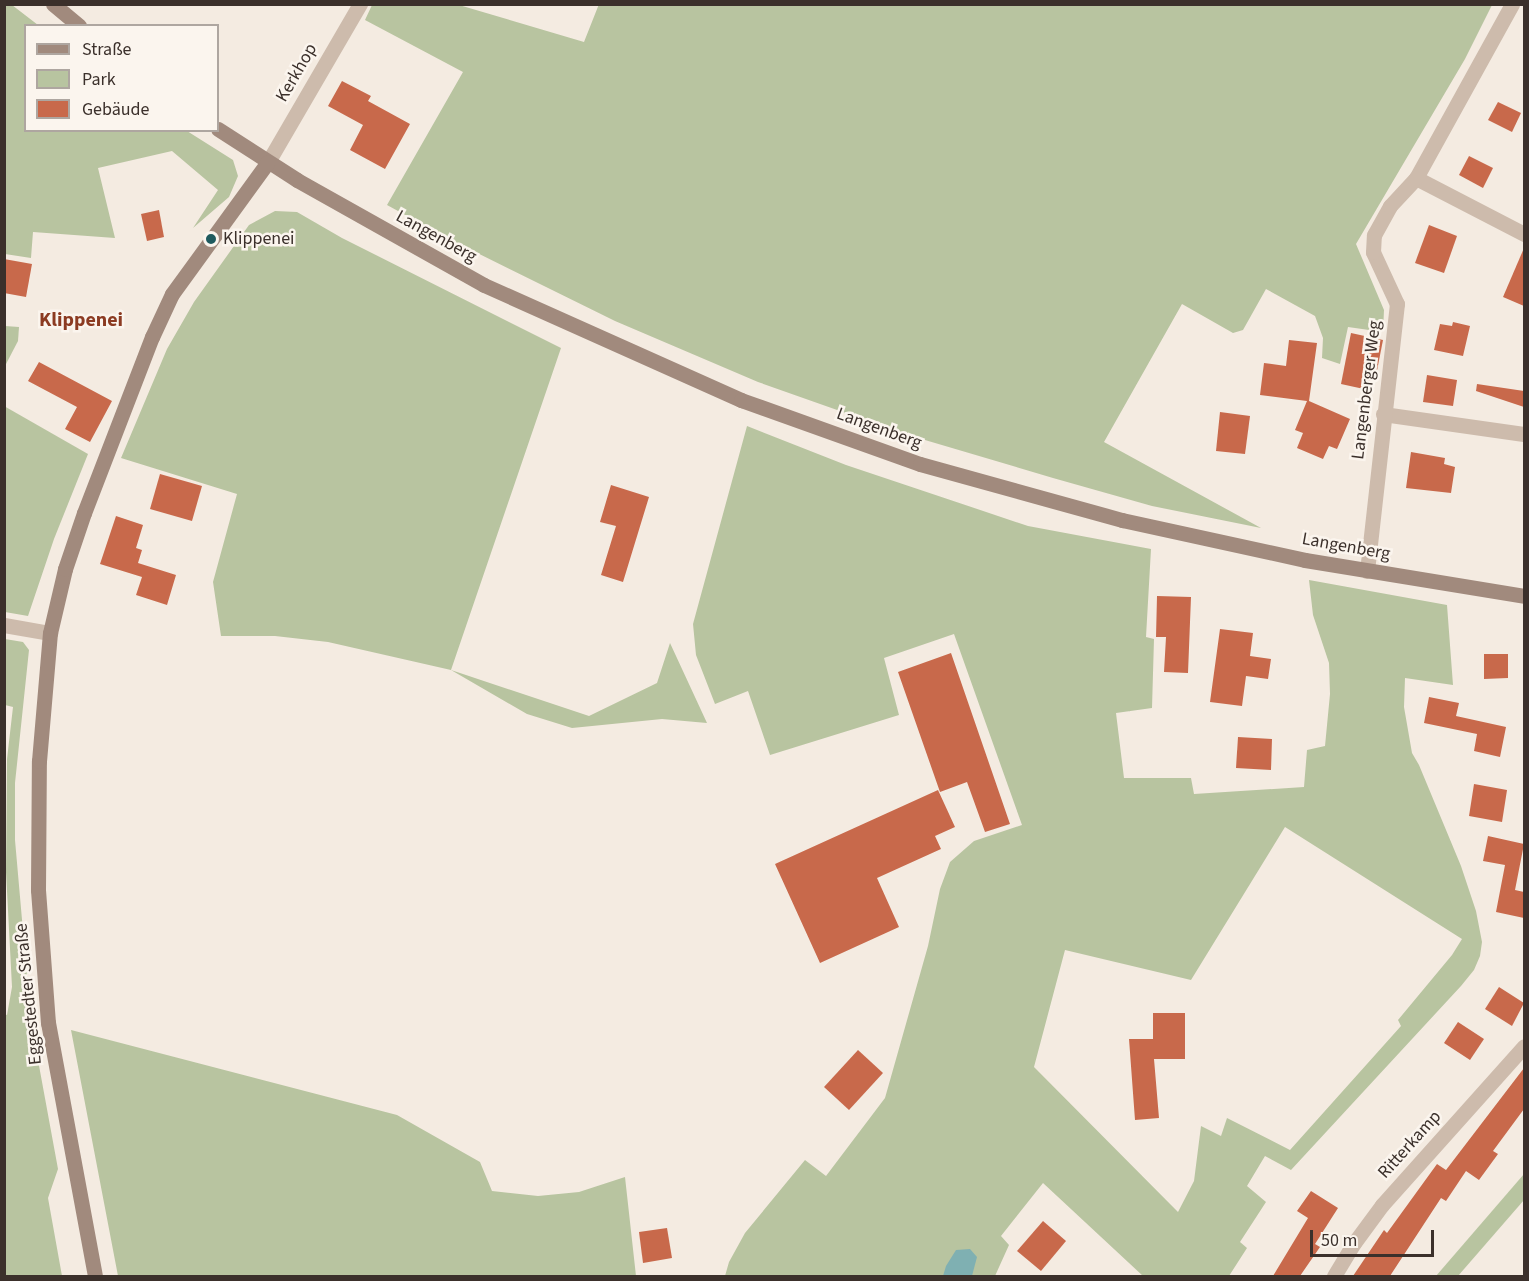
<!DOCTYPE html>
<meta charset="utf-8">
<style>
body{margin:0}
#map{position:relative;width:1529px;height:1281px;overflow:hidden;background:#f4ebe1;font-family:"Source Sans 3",sans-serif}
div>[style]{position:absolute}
.green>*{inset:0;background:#b8c4a0}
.water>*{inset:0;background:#7fb0b2}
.building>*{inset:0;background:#c8694b}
.street>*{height:15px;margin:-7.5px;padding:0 7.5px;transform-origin:7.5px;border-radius:7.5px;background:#cdbbac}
.secondary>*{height:15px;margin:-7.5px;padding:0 7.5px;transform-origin:7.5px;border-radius:7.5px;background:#a18a7d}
.dots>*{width:16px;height:16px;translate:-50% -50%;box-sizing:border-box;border:3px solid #fbf5ee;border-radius:50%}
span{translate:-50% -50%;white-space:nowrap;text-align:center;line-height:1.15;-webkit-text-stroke:5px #fbf5ee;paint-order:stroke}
.street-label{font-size:18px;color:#3b302b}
.poi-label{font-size:18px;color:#3b302b}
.left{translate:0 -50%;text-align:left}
.neighbourhood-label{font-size:20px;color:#8c3b22;font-weight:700}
.frame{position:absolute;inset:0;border:6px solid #3b302b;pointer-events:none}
.legend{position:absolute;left:24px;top:24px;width:195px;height:108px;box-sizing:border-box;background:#fbf5ee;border:2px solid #aea6a0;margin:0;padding:8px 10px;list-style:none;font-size:18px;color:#3b302b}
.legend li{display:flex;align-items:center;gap:12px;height:30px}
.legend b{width:30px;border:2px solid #aea6a0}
.scale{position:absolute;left:1310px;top:1230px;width:124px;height:27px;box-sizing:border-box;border:3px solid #3b302b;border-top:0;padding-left:8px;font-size:18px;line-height:21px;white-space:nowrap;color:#3b302b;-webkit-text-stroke:4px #fbf5ee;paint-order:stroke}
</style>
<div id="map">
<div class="green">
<i style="clip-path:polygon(599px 4px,1492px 4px,1492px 5px,1465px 59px,1356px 244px,1384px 310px,1383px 332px,1348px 327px,1340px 364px,1322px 358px,1323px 338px,1315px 316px,1266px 289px,1243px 330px,1233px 333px,1182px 304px,1104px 442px,1261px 528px,1152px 506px,1053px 478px,908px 435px,758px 382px,615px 321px,453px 241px,387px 205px,463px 72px,365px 20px,372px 5px,459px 5px,584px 42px)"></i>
<i style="clip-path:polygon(4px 5px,12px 5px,38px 25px,26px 26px,26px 130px,187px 131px,233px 160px,238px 176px,229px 197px,193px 228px,218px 190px,172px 151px,98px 168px,115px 238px,33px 232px,31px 258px,5px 254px)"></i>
<i style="clip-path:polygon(275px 211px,297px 212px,342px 238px,561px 348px,451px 670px,589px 716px,657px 683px,670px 643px,707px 723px,662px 719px,572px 728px,527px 714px,451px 670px,328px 642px,275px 636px,221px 636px,213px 582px,237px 494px,121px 458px,167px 349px,194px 302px,249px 225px)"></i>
<i style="clip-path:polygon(5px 326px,19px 327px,18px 341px,5px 366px)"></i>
<i style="clip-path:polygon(4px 406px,88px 454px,54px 539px,28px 616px,5px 612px)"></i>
<i style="clip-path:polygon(evenodd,747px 426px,846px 465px,1028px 526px,1151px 549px,1146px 637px,1154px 639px,1152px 708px,1116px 713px,1124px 778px,1191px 778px,1194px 794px,1304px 787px,1307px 750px,1325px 746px,1330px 694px,1329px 663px,1313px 615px,1309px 580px,1447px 605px,1453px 685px,1405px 678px,1404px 707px,1412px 753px,1419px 765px,1461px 866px,1476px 911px,1482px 942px,1480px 956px,1474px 970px,1461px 986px,1291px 1170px,1265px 1156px,1247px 1186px,1266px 1202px,1240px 1242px,1247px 1248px,1229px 1276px,1143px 1276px,1043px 1183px,1001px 1236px,1009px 1245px,995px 1276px,725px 1276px,729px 1262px,745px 1233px,805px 1160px,826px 1176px,885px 1098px,928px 946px,940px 889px,950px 862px,974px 841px,1022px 825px,954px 634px,884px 658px,899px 715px,770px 755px,748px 691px,715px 704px,696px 655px,693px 624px,747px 426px,1285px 827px,1462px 939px,1452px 955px,1398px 1020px,1401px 1026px,1290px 1150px,1227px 1118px,1221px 1136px,1201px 1126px,1194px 1181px,1178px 1212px,1034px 1067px,1065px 950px,1191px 980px,1285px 827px)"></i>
<i style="clip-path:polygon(5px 639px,23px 642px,29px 650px,15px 783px,15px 840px,31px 1022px,58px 1169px,48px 1198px,62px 1276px,5px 1276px,4px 1014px,7px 1015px,12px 987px,6px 872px,7px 759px,13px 707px,5px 705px)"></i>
<i style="clip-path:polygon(71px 1030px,397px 1115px,480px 1162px,492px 1191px,538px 1196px,579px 1192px,625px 1177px,636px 1276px,118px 1276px)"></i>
<i style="clip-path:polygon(1524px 1174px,1524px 1200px,1458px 1276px,1436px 1276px)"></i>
</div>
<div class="water">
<i style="clip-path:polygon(970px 1249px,977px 1257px,972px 1276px,943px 1276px,946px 1266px,956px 1250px)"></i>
</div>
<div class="building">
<i style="clip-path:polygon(342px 81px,371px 96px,368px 101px,410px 124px,385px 169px,350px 150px,363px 125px,328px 106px)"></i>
<i style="clip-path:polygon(1498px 102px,1521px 113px,1512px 132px,1488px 120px)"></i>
<i style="clip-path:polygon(1469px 156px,1493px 168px,1483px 188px,1459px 175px)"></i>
<i style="clip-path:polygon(159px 210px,164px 237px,147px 241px,141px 214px)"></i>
<i style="clip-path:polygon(1429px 225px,1457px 236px,1444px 273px,1415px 263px)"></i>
<i style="clip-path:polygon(1524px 248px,1524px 306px,1503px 297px)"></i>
<i style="clip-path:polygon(4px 259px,32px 264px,26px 297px,4px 293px)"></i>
<i style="clip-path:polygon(1453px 322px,1470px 326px,1463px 356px,1434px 350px,1440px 324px,1452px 326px)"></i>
<i style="clip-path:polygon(1351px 333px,1383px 340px,1373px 391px,1341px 384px)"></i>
<i style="clip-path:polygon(1289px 340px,1317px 343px,1309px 401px,1350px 419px,1337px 449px,1329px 446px,1323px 459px,1297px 448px,1303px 433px,1295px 430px,1307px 401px,1260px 395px,1264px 363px,1286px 366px)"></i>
<i style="clip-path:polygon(39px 362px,112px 401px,90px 442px,65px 429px,77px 407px,28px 381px)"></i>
<i style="clip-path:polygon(1427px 375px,1457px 380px,1453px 406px,1423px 402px)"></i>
<i style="clip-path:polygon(1477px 384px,1524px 391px,1524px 407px,1476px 391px)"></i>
<i style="clip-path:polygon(1220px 412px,1250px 416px,1245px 454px,1216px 451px)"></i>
<i style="clip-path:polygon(1411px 452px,1445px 458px,1444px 464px,1455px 467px,1451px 493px,1406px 488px)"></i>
<i style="clip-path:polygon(160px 474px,202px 486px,192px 521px,150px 509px)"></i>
<i style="clip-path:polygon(611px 485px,649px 497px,623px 582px,601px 575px,616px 526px,600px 522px)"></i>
<i style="clip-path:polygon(116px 516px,143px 525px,136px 548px,142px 550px,138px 563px,176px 575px,167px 605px,136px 595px,142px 577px,100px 564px)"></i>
<i style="clip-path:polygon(1157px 596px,1191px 597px,1188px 673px,1164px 672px,1166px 637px,1156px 637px)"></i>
<i style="clip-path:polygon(1220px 629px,1253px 633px,1250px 656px,1271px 659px,1268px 679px,1246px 676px,1242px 706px,1210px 702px)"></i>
<i style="clip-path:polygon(951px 653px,1010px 824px,985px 832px,967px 782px,940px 792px,898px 672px)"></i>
<i style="clip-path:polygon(1484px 654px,1508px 654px,1508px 678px,1484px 679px)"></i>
<i style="clip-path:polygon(1429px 697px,1459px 703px,1456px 716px,1506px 727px,1500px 757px,1474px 751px,1477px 734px,1424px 723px)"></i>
<i style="clip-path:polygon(1238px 737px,1272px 739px,1271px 770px,1236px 768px)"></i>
<i style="clip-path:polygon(1474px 784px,1507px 790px,1502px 822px,1469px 816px)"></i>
<i style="clip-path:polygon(938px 790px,955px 827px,935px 836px,941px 849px,877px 878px,899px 927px,820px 963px,775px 864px)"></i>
<i style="clip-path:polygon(1488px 836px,1524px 844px,1515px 890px,1524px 892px,1524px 918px,1496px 912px,1505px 865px,1483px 861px)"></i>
<i style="clip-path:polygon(1499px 987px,1524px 1003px,1512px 1026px,1485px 1009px)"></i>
<i style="clip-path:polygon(1153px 1013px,1185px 1013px,1185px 1059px,1154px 1059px,1159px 1118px,1135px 1120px,1129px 1039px,1153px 1039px)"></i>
<i style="clip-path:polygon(1458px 1022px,1484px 1039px,1470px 1060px,1444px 1043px)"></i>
<i style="clip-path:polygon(858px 1050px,883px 1073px,849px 1110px,824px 1087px)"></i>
<i style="clip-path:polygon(1524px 1068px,1524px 1109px,1493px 1151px,1498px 1154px,1479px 1180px,1466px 1171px,1446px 1201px,1441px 1198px,1390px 1276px,1353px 1276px,1384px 1230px,1387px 1233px,1437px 1164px,1446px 1170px)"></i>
<i style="clip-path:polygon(1311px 1191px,1338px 1208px,1315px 1244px,1320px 1247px,1300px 1276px,1273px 1276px,1308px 1218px,1297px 1211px)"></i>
<i style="clip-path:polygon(1043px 1221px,1066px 1241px,1041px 1271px,1017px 1251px)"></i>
<i style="clip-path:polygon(667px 1228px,672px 1258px,643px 1263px,639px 1232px)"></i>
</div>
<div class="street">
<i style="left:268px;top:162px;width:183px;rotate:-59.8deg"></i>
<i style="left:1416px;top:178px;width:122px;rotate:27.4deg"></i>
<i style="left:1383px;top:414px;width:142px;rotate:8.1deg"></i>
<i style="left:1367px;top:571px;width:269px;rotate:-83.6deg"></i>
<i style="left:1397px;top:304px;width:57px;rotate:-114.8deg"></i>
<i style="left:1373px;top:252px;width:17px;rotate:-87deg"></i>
<i style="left:1374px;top:235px;width:33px;rotate:-61deg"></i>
<i style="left:1390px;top:206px;width:38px;rotate:-47deg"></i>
<i style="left:1416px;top:178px;width:199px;rotate:-61.1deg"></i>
<i style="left:4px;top:625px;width:47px;rotate:9.9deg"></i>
<i style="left:1334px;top:1276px;width:39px;rotate:-59deg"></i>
<i style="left:1354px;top:1243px;width:47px;rotate:-53.6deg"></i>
<i style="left:1382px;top:1205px;width:213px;rotate:-48.2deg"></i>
</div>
<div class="secondary">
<i style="left:53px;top:4px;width:34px;rotate:40deg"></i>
<i style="left:218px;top:129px;width:94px;rotate:32.8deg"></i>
<i style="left:297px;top:180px;width:214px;rotate:29.3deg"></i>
<i style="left:484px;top:285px;width:282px;rotate:24.1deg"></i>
<i style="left:741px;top:400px;width:190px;rotate:19.7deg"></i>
<i style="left:920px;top:464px;width:210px;rotate:15.5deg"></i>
<i style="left:1122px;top:520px;width:187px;rotate:12.3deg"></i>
<i style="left:1305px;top:560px;width:222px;rotate:9.3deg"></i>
<i style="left:95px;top:1276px;width:257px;rotate:-100.5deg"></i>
<i style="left:48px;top:1023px;width:133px;rotate:-94.3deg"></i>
<i style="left:38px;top:890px;width:129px;rotate:-89.6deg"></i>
<i style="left:39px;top:761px;width:128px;rotate:-85.1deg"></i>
<i style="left:50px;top:633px;width:66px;rotate:-76.8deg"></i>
<i style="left:65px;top:569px;width:59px;rotate:-71.3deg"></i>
<i style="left:84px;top:513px;width:189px;rotate:-68.9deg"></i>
<i style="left:152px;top:337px;width:47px;rotate:-65.1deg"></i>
<i style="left:172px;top:294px;width:163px;rotate:-54deg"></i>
</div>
<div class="dots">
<i style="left:211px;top:239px;background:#1f5a5e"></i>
</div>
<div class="street-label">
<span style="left:297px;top:73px;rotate:-60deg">Kerkhop</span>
<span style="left:436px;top:237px;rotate:29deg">Langenberg</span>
<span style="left:1367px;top:390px;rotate:-83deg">Langenberger Weg</span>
<span style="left:879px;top:429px;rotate:20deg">Langenberg</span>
<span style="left:1346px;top:547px;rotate:10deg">Langenberg</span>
<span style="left:29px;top:994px;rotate:-96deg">Eggestedter Straße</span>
<span style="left:1410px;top:1145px;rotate:-48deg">Ritterkamp</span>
</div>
<div class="poi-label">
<span class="left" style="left:223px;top:239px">Klippenei</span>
</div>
<div class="neighbourhood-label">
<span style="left:81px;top:320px">Klippenei</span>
</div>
<div class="frame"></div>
<ul class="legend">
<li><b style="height:8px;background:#a18a7d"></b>Straße</li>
<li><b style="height:16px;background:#b8c4a0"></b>Park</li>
<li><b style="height:16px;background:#c8694b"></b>Gebäude</li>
</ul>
<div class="scale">50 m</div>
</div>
